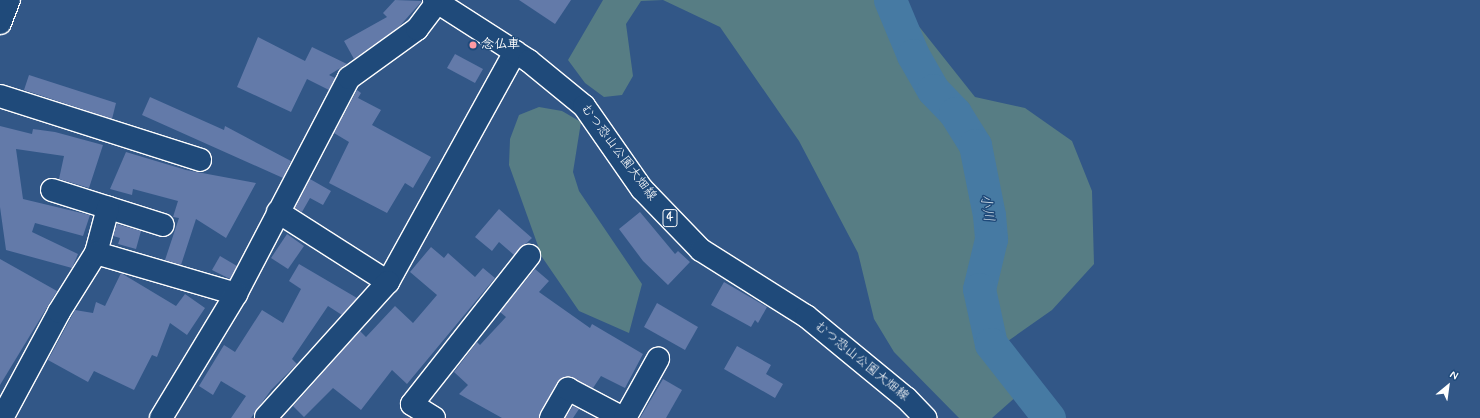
<!DOCTYPE html>
<meta charset="utf-8">
<style>
body{margin:0}
#map{position:relative;width:1480px;height:418px;overflow:hidden;background:#325787;font-family:Mynerve,"Klee One",sans-serif}
div>[style]{position:absolute}
.green>*{inset:0;background:#577d84}
.river>*{height:33px;margin:-16.5px;padding:0 16.5px;transform-origin:16.5px;border-radius:16.5px;background:#467aa3}
.building>*{inset:0;background:#637aa9}
.roads{filter:drop-shadow(1px 0 #fff) drop-shadow(-1px 0 #fff) drop-shadow(0 1px #fff) drop-shadow(0 -1px #fff)}
.minor>*{height:22px;margin:-11px;padding:0 11px;transform-origin:11px;border-radius:11px;background:#1f4a7a}
.major>*{height:22px;margin:-11px;padding:0 11px;transform-origin:11px;border-radius:11px;background:#1f4a7a}
.dots>*{width:11px;height:11px;translate:-50% -50%;box-sizing:border-box;border:2px solid #1f4a7a;border-radius:50%}
span{translate:-50% -50%;white-space:nowrap;text-align:center;line-height:1.15;-webkit-text-stroke:3px #1f4a7a;paint-order:stroke}
.shield-label span{padding:1px 3px;background:#1f4a7a;border:1px solid;border-radius:3px;-webkit-text-stroke-width:0}
.shield-label{font-size:12px;color:#fff;font-weight:700}
.poi-label{font-size:13px;color:#fff;font-weight:700}
.left{translate:0 -50%;text-align:left}
.street-label{font-size:13px;color:#fff}
.water-label{font-size:14px;color:#d1dee8;font-style:italic}
.north{position:absolute;left:1428px;top:366px;width:40px;height:40px;-webkit-text-stroke:3px #1f4a7a;paint-order:stroke;rotate:29deg;font-size:11px;font-weight:700;line-height:16px;text-align:center;color:#fff}
.north::after{content:'';display:block;margin:auto;width:14px;height:18px;background:#fff;clip-path:polygon(50% 0,100% 100%,50% 72%,0 100%)}
</style>
<div id="map">
<div class="green">
<i style="clip-path:polygon(603px 0,898px 0,975px 97px,1025px 108px,1072px 141px,1092px 191px,1094px 264px,1052px 310px,1008px 341px,1028px 386px,992px 418px,959px 418px,894px 352px,874px 319px,858px 253px,799px 141px,720px 27px,663px 0,641px 1px,626px 24px,633px 76px,622px 95px,604px 97px,585px 83px,568px 60px)"></i>
<i style="clip-path:polygon(539px 107px,562px 111px,581px 122px,573px 172px,579px 191px,642px 284px,629px 333px,579px 311px,542px 257px,509px 165px,510px 139px,519px 115px)"></i>
</div>
<div class="river">
<i style="left:890px;top:0;width:60px;rotate:67.3deg"></i>
<i style="left:913px;top:55px;width:40px;rotate:60.3deg"></i>
<i style="left:933px;top:90px;width:32px;rotate:46deg"></i>
<i style="left:955px;top:113px;width:38px;rotate:58deg"></i>
<i style="left:975px;top:145px;width:71px;rotate:78.7deg"></i>
<i style="left:989px;top:215px;width:24px;rotate:85deg"></i>
<i style="left:991px;top:239px;width:51px;rotate:103.5deg"></i>
<i style="left:979px;top:289px;width:56px;rotate:77.7deg"></i>
<i style="left:991px;top:344px;width:94px;rotate:51.9deg"></i>
</div>
<div class="building">
<i style="clip-path:polygon(395px 0,422px 1px,398px 28px,354px 59px,344px 41px,387px 17px,383px 13px)"></i>
<i style="clip-path:polygon(519px 0,571px 0,555px 24px)"></i>
<i style="clip-path:polygon(258px 37px,305px 61px,312px 47px,347px 64px,329px 75px,335px 78px,329px 90px,307px 79px,291px 112px,237px 87px)"></i>
<i style="clip-path:polygon(455px 54px,483px 69px,475px 83px,447px 68px)"></i>
<i style="clip-path:polygon(29px 75px,116px 103px,112px 119px,24px 90px)"></i>
<i style="clip-path:polygon(357px 90px,361px 93px,358px 98px,381px 110px,372px 125px,431px 157px,413px 188px,405px 183px,387px 213px,329px 183px,349px 142px,334px 133px)"></i>
<i style="clip-path:polygon(150px 97px,224px 130px,225px 126px,291px 161px,283px 178px,142px 115px)"></i>
<i style="clip-path:polygon(0 126px,32px 134px,33px 129px,55px 132px,103px 145px,89px 188px,59px 179px,64px 156px,16px 149px,23px 199px,90px 215px,83px 236px,35px 223px,32px 232px,78px 254px,72px 268px,6px 250px,0 207px)"></i>
<i style="clip-path:polygon(126px 152px,186px 170px,256px 183px,226px 238px,196px 219px,181px 265px,165px 260px,179px 218px,173px 217px,178px 201px,133px 189px,132px 195px,110px 189px)"></i>
<i style="clip-path:polygon(310px 179px,331px 191px,323px 205px,310px 198px,302px 212px,295px 208px)"></i>
<i style="clip-path:polygon(499px 209px,532px 238px,514px 255px,499px 242px,492px 251px,475px 237px)"></i>
<i style="clip-path:polygon(640px 212px,675px 254px,678px 251px,690px 262px,668px 285px,643px 261px,619px 229px)"></i>
<i style="clip-path:polygon(117px 224px,141px 231px,136px 249px,118px 244px,120px 238px,113px 236px)"></i>
<i style="clip-path:polygon(287px 234px,304px 246px,288px 269px,271px 258px)"></i>
<i style="clip-path:polygon(431px 247px,444px 258px,448px 253px,475px 277px,483px 268px,495px 278px,407px 384px,392px 370px,361px 410px,333px 388px,304px 417px,293px 406px,360px 331px,366px 337px,395px 306px,413px 323px,437px 295px,410px 272px)"></i>
<i style="clip-path:polygon(220px 256px,237px 266px,230px 279px,212px 270px)"></i>
<i style="clip-path:polygon(0 259px,57px 291px,0 385px)"></i>
<i style="clip-path:polygon(299px 264px,357px 298px,342px 315px,328px 306px,292px 359px,297px 364px,271px 390px,251px 418px,231px 418px,246px 396px,221px 381px,213px 395px,199px 386px,224px 345px,235px 352px,262px 310px,283px 323px,301px 289px,289px 281px)"></i>
<i style="clip-path:polygon(535px 269px,549px 281px,539px 292px,590px 328px,592px 324px,643px 354px,625px 388px,601px 376px,593px 388px,567px 377px,557px 383px,539px 418px,502px 418px,459px 394px,468px 385px,454px 372px,477px 342px,480px 345px,506px 317px,500px 312px)"></i>
<i style="clip-path:polygon(121px 273px,176px 306px,185px 294px,205px 308px,187px 335px,170px 323px,157px 357px,152px 355px,134px 390px,94px 371px,88px 382px,48px 360px,75px 310px,93px 313px,96px 302px,105px 306px)"></i>
<i style="clip-path:polygon(724px 282px,767px 307px,758px 323px,755px 320px,751px 327px,711px 305px)"></i>
<i style="clip-path:polygon(657px 303px,698px 327px,685px 350px,644px 327px)"></i>
<i style="clip-path:polygon(737px 346px,771px 365px,766px 374px,783px 384px,775px 398px,724px 369px)"></i>
<i style="clip-path:polygon(663px 379px,682px 390px,666px 418px,640px 418px)"></i>
<i style="clip-path:polygon(573px 406px,579px 409px,573px 418px,565px 418px)"></i>
</div>
<div class="roads">
<div class="minor">
<i style="left:0;top:23px;width:25px;rotate:-69deg"></i>
<i style="left:0;top:96px;width:210px;rotate:17.7deg"></i>
<i style="left:52px;top:190px;width:116px;rotate:17.5deg"></i>
<i style="left:278px;top:212px;width:130px;rotate:32.5deg"></i>
<i style="left:388px;top:282px;width:263px;rotate:-61.1deg"></i>
<i style="left:96px;top:253px;width:47px;rotate:-75.1deg"></i>
<i style="left:266px;top:417px;width:182px;rotate:-47.9deg"></i>
<i style="left:2px;top:418px;width:120px;rotate:-61.7deg"></i>
<i style="left:59px;top:312px;width:70px;rotate:-57.9deg"></i>
<i style="left:96px;top:253px;width:146px;rotate:16.3deg"></i>
<i style="left:236px;top:294px;width:244px;rotate:-62.4deg"></i>
<i style="left:349px;top:78px;width:84px;rotate:-35.8deg"></i>
<i style="left:417px;top:29px;width:34px;rotate:-53deg"></i>
<i style="left:161px;top:418px;width:145px;rotate:-58.8deg"></i>
<i style="left:434px;top:418px;width:26px;rotate:-148deg"></i>
<i style="left:412px;top:404px;width:189px;rotate:-51.7deg"></i>
<i style="left:551px;top:418px;width:34px;rotate:-60deg"></i>
<i style="left:568px;top:389px;width:62px;rotate:27.8deg"></i>
<i style="left:625px;top:418px;width:68px;rotate:-60.8deg"></i>
</div>
<div class="major">
<i style="left:434px;top:0;width:113px;rotate:32.7deg"></i>
<i style="left:529px;top:61px;width:71px;rotate:39.3deg"></i>
<i style="left:584px;top:106px;width:101px;rotate:55.1deg"></i>
<i style="left:642px;top:189px;width:85px;rotate:46deg"></i>
<i style="left:701px;top:250px;width:124px;rotate:32.2deg"></i>
<i style="left:806px;top:316px;width:129px;rotate:39.4deg"></i>
<i style="left:906px;top:398px;width:28px;rotate:46deg"></i>
</div>
</div>
<div class="dots">
<i style="left:473px;top:45px;background:#ff9aa2"></i>
</div>
<div class="shield-label">
<span style="left:670px;top:218px">4</span>
</div>
<div class="poi-label">
<span class="left" style="left:481px;top:45px">念仏車</span>
</div>
<div class="street-label">
<span style="left:618px;top:153px;rotate:53deg">むつ恐山公園大畑線</span>
<span style="left:861px;top:362px;rotate:39deg">むつ恐山公園大畑線</span>
</div>
<div class="water-label">
<span style="left:987px;top:208px;rotate:81deg">小川</span>
</div>
<div class="north">N</div>
</div>
